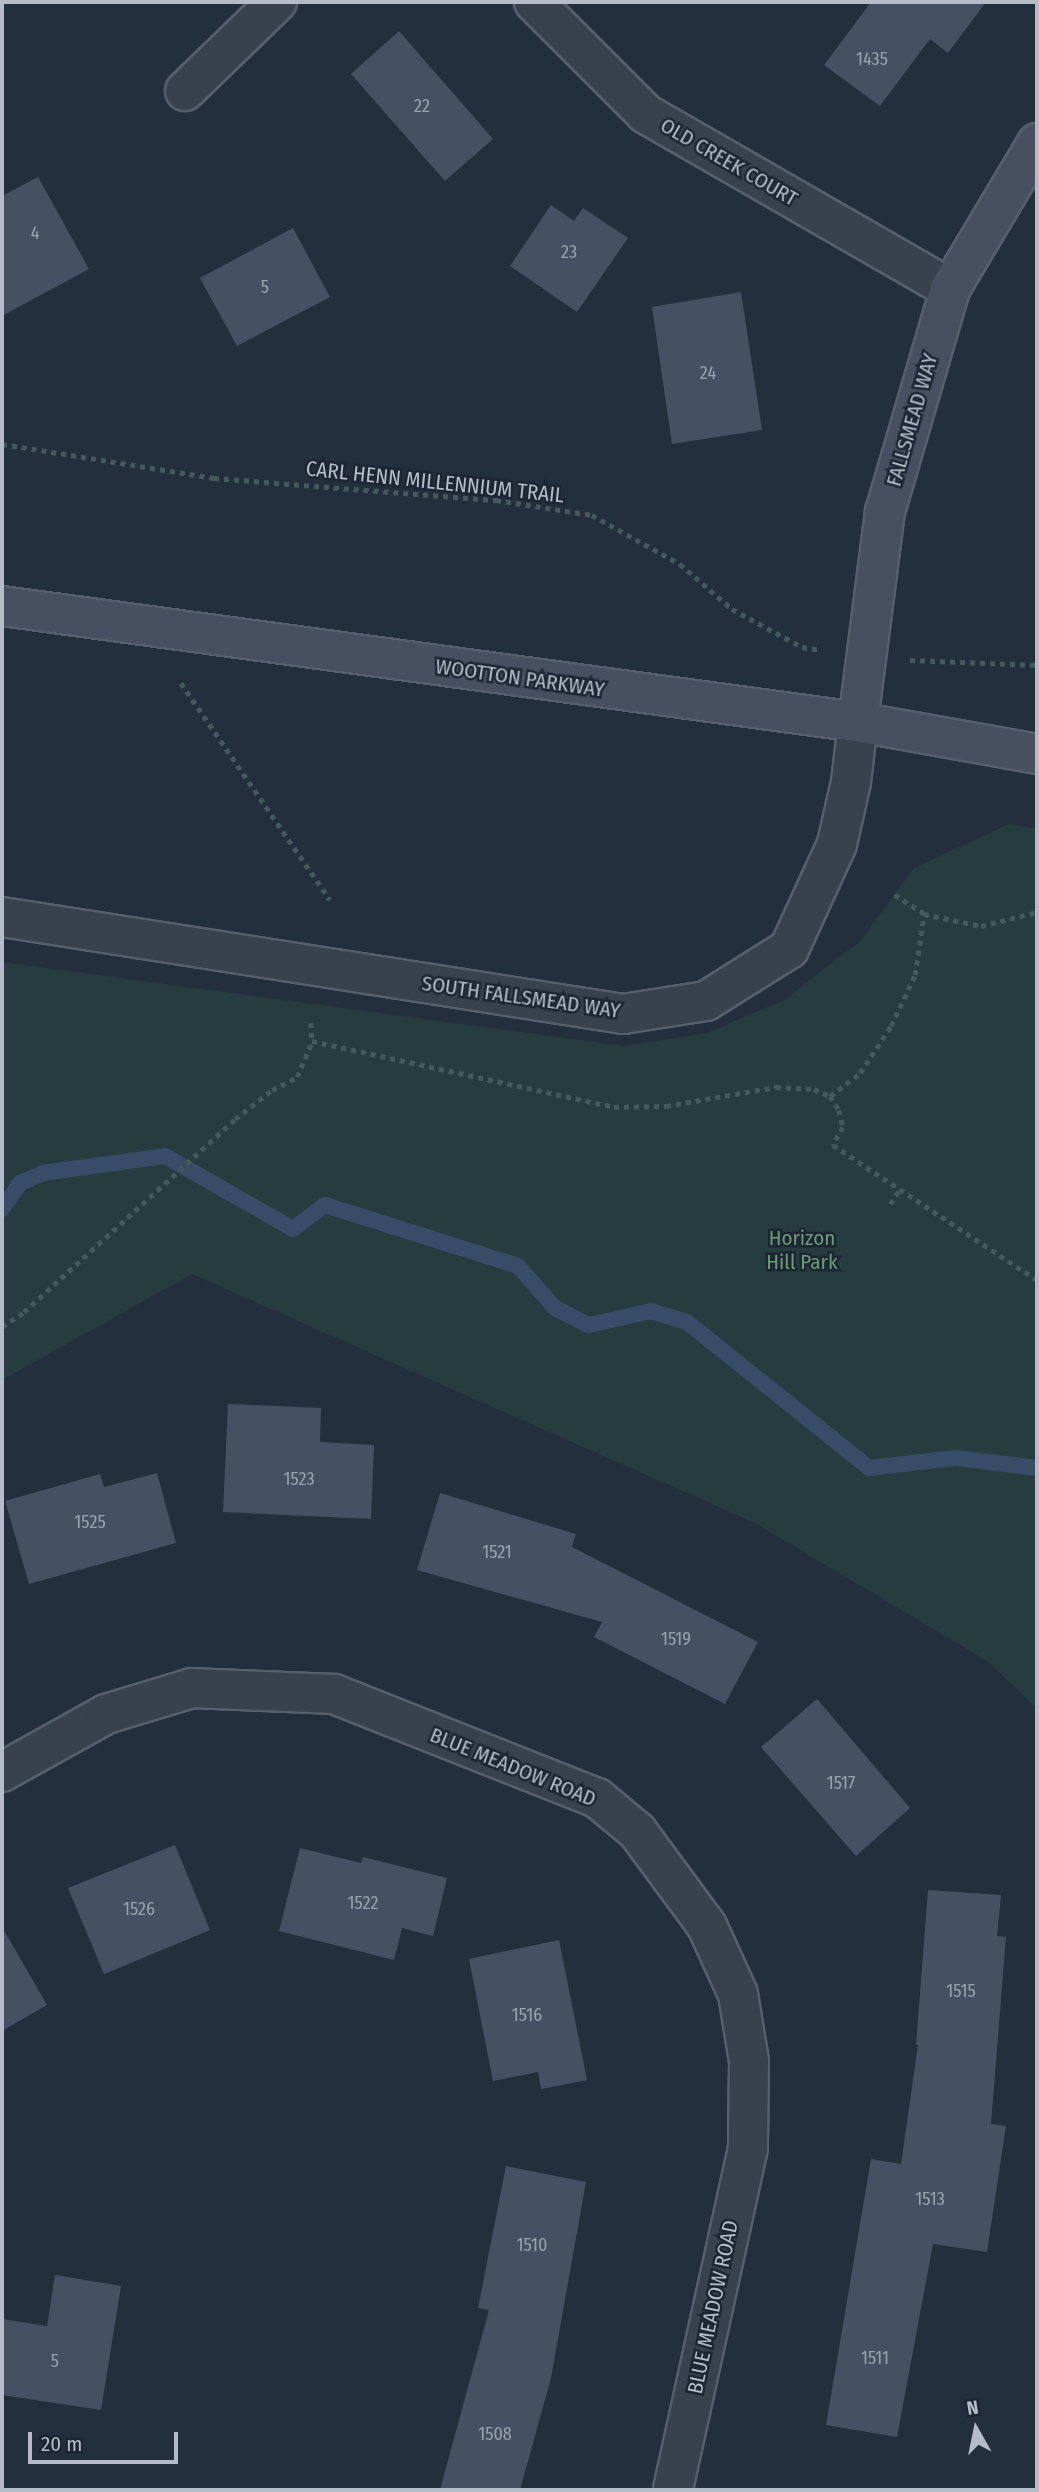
<!DOCTYPE html>
<style>
body{margin:0}
#map{position:relative;width:1039px;height:2492px;overflow:hidden;background:#242f3e;font-family:"Fira Sans Condensed",sans-serif}
div>[style]{position:absolute}
.green>*{inset:0;background:#263c3f}
.stream>*{height:16px;margin:-8px;padding:0 8px;transform-origin:8px;border-radius:8px;background:#394c67}
.building>*{inset:0;background:#455162}
.path>*{height:4.5px;margin-top:-2.25px;transform-origin:0;background:repeating-linear-gradient(90deg,#44595c 0 5px,transparent 0 10px)}
.roads{filter:drop-shadow(2px 0 #565f6c) drop-shadow(-2px 0 #565f6c) drop-shadow(0 2px #565f6c) drop-shadow(0 -2px #565f6c)}
.street>*{height:38px;margin:-19px;padding:0 19px;transform-origin:19px;border-radius:19px;background:#38414e}
.secondary>*{height:38px;margin:-19px;padding:0 19px;transform-origin:19px;border-radius:19px;background:#465061}
span{translate:-50% -50%;white-space:nowrap;text-align:center;line-height:1.15;-webkit-text-stroke:5px #1d2633;paint-order:stroke}
.number-label{font-size:18px;color:#98a1af}
.number-label span{-webkit-text-stroke-width:0}
.street-label{font-size:21px;color:#b4bcc9}
.park-label{font-size:21px;color:#6b9a76}
.frame{position:absolute;inset:0;border:4px solid #b4bcc9;pointer-events:none}
.north{position:absolute;left:941px;top:2394px;width:70px;height:70px;-webkit-text-stroke:5px #1d2633;paint-order:stroke;rotate:351deg;font-size:19px;font-weight:700;line-height:28px;text-align:center;color:#b4bcc9}
.north::after{content:'';display:block;margin:auto;width:24px;height:32px;background:#b4bcc9;clip-path:polygon(50% 0,100% 100%,50% 72%,0 100%)}
.scale{position:absolute;left:28px;top:2432px;width:150px;height:32px;box-sizing:border-box;border:4px solid #b4bcc9;border-top:0;padding-left:9px;font-size:21px;line-height:24px;white-space:nowrap;color:#b4bcc9;-webkit-text-stroke:5px #1d2633;paint-order:stroke}
</style>
<div id="map">
<div class="green">
<i style="clip-path:polygon(1009px 824px,1037px 829px,1037px 1709px,989px 1662px,755px 1523px,192px 1274px,2px 1380px,2px 962px,625px 1046px,707px 1033px,784px 1000px,860px 941px,914px 868px)"></i>
</div>
<div class="stream">
<i style="left:2px;top:1209px;width:32px;rotate:-55deg"></i>
<i style="left:20px;top:1183px;width:25px;rotate:-23deg"></i>
<i style="left:43px;top:1173px;width:123px;rotate:-7.9deg"></i>
<i style="left:165px;top:1156px;width:147px;rotate:29.7deg"></i>
<i style="left:293px;top:1229px;width:40px;rotate:-37deg"></i>
<i style="left:325px;top:1205px;width:202px;rotate:17.5deg"></i>
<i style="left:518px;top:1266px;width:56px;rotate:48.6deg"></i>
<i style="left:555px;top:1308px;width:38px;rotate:27deg"></i>
<i style="left:589px;top:1325px;width:64px;rotate:-12.7deg"></i>
<i style="left:651px;top:1311px;width:38px;rotate:17deg"></i>
<i style="left:687px;top:1322px;width:233px;rotate:38.7deg"></i>
<i style="left:869px;top:1468px;width:88px;rotate:-6.6deg"></i>
<i style="left:956px;top:1458px;width:82px;rotate:7deg"></i>
</div>
<div class="building">
<i style="clip-path:polygon(871px 2px,986px 2px,948px 53px,930px 39px,880px 106px,824px 65px)"></i>
<i style="clip-path:polygon(399px 31px,493px 139px,445px 181px,351px 74px)"></i>
<i style="clip-path:polygon(38px 177px,89px 269px,2px 316px,2px 196px)"></i>
<i style="clip-path:polygon(551px 205px,574px 221px,583px 208px,628px 238px,577px 312px,510px 266px)"></i>
<i style="clip-path:polygon(293px 228px,330px 297px,237px 346px,200px 278px)"></i>
<i style="clip-path:polygon(741px 292px,762px 430px,672px 444px,652px 307px)"></i>
<i style="clip-path:polygon(228px 1404px,321px 1408px,320px 1442px,374px 1445px,371px 1519px,223px 1512px)"></i>
<i style="clip-path:polygon(157px 1473px,176px 1543px,29px 1584px,5px 1501px,100px 1474px,104px 1487px)"></i>
<i style="clip-path:polygon(440px 1493px,576px 1534px,572px 1547px,758px 1642px,725px 1704px,594px 1637px,602px 1622px,417px 1570px)"></i>
<i style="clip-path:polygon(817px 1699px,910px 1808px,856px 1856px,761px 1747px)"></i>
<i style="clip-path:polygon(175px 1845px,210px 1930px,104px 1974px,68px 1888px)"></i>
<i style="clip-path:polygon(300px 1848px,361px 1863px,363px 1857px,447px 1878px,433px 1936px,402px 1928px,394px 1960px,279px 1931px)"></i>
<i style="clip-path:polygon(928px 1890px,1001px 1895px,997px 1936px,1006px 1937px,991px 2124px,1006px 2126px,987px 2252px,933px 2244px,897px 2437px,826px 2425px,871px 2159px,901px 2164px,918px 2045px,916px 2045px)"></i>
<i style="clip-path:polygon(2px 1927px,47px 2005px,2px 2031px)"></i>
<i style="clip-path:polygon(559px 1940px,587px 2080px,541px 2089px,538px 2072px,493px 2081px,469px 1959px)"></i>
<i style="clip-path:polygon(506px 2166px,586px 2182px,551px 2378px,520px 2490px,440px 2490px,489px 2310px,478px 2308px)"></i>
<i style="clip-path:polygon(55px 2275px,121px 2286px,101px 2410px,2px 2395px,2px 2319px,47px 2326px)"></i>
</div>
<div class="path">
<i style="left:2px;top:444px;width:215px;rotate:9.1deg"></i>
<i style="left:214px;top:478px;width:283px;rotate:4.5deg"></i>
<i style="left:496px;top:500px;width:97px;rotate:8.9deg"></i>
<i style="left:592px;top:515px;width:101px;rotate:29.1deg"></i>
<i style="left:680px;top:564px;width:69px;rotate:40.9deg"></i>
<i style="left:732px;top:609px;width:80px;rotate:28.5deg"></i>
<i style="left:802px;top:647px;width:19px;rotate:9deg"></i>
<i style="left:910px;top:660px;width:127px;rotate:2.3deg"></i>
<i style="left:181px;top:683px;width:263px;rotate:55.5deg"></i>
<i style="left:924px;top:914px;width:58px;rotate:11.9deg"></i>
<i style="left:981px;top:926px;width:58px;rotate:-14deg"></i>
<i style="left:311px;top:1023px;width:18px;rotate:87deg"></i>
<i style="left:830px;top:1096px;width:17px;rotate:57deg"></i>
<i style="left:839px;top:1110px;width:17px;rotate:77deg"></i>
<i style="left:843px;top:1127px;width:21px;rotate:119deg"></i>
<i style="left:833px;top:1145px;width:245px;rotate:33.5deg"></i>
<i style="left:890px;top:1204px;width:18px;rotate:-56deg"></i>
<i style="left:2px;top:1327px;width:27px;rotate:-34deg"></i>
<i style="left:24px;top:1312px;width:286px;rotate:-42.4deg"></i>
<i style="left:235px;top:1119px;width:47px;rotate:-38.1deg"></i>
<i style="left:272px;top:1090px;width:28px;rotate:-27deg"></i>
<i style="left:297px;top:1077px;width:39px;rotate:-67deg"></i>
<i style="left:312px;top:1041px;width:309px;rotate:12.3deg"></i>
<i style="left:614px;top:1107px;width:52px;rotate:-1.1deg"></i>
<i style="left:666px;top:1106px;width:112px;rotate:-9.8deg"></i>
<i style="left:776px;top:1087px;width:38px;rotate:3deg"></i>
<i style="left:814px;top:1089px;width:17px;rotate:24deg"></i>
<i style="left:830px;top:1096px;width:38px;rotate:-37deg"></i>
<i style="left:860px;top:1073px;width:56px;rotate:-56.6deg"></i>
<i style="left:891px;top:1026px;width:56px;rotate:-64.8deg"></i>
<i style="left:915px;top:975px;width:62px;rotate:-81.6deg"></i>
<i style="left:924px;top:914px;width:40px;rotate:-147.1deg"></i>
</div>
<div class="roads">
<div class="street">
<i style="left:534px;top:2px;width:158px;rotate:45deg"></i>
<i style="left:646px;top:114px;width:351px;rotate:29.9deg"></i>
<i style="left:185px;top:91px;width:128px;rotate:-44.1deg"></i>
<i style="left:2px;top:917px;width:629px;rotate:8.88deg"></i>
<i style="left:623px;top:1014px;width:84px;rotate:-8.9deg"></i>
<i style="left:706px;top:1001px;width:98px;rotate:-32.1deg"></i>
<i style="left:789px;top:949px;width:115px;rotate:-65.4deg"></i>
<i style="left:837px;top:844px;width:64px;rotate:-77.3deg"></i>
<i style="left:851px;top:782px;width:60px;rotate:-83.3deg"></i>
<i style="left:2px;top:1772px;width:119px;rotate:-29.1deg"></i>
<i style="left:106px;top:1714px;width:90px;rotate:-16.8deg"></i>
<i style="left:192px;top:1688px;width:142px;rotate:2.4deg"></i>
<i style="left:334px;top:1694px;width:283px;rotate:21.6deg"></i>
<i style="left:597px;top:1798px;width:52px;rotate:39.5deg"></i>
<i style="left:637px;top:1831px;width:118px;rotate:53.6deg"></i>
<i style="left:707px;top:1926px;width:75px;rotate:65.5deg"></i>
<i style="left:738px;top:1994px;width:68px;rotate:80.7deg"></i>
<i style="left:749px;top:2061px;width:87px;rotate:90.7deg"></i>
<i style="left:748px;top:2148px;width:350px;rotate:102.4deg"></i>
</div>
<div class="secondary">
<i style="left:2px;top:606px;width:864px;rotate:7.72deg"></i>
<i style="left:858px;top:722px;width:182px;rotate:10.1deg"></i>
<i style="left:858px;top:722px;width:212px;rotate:-82.7deg"></i>
<i style="left:885px;top:512px;width:232px;rotate:-73.7deg"></i>
<i style="left:950px;top:289px;width:170px;rotate:-59.2deg"></i>
</div>
</div>
<div class="number-label">
<span style="left:872px;top:59px">1435</span>
<span style="left:422px;top:106px">22</span>
<span style="left:35px;top:233px">4</span>
<span style="left:569px;top:252px">23</span>
<span style="left:265px;top:287px">5</span>
<span style="left:708px;top:373px">24</span>
<span style="left:299px;top:1479px">1523</span>
<span style="left:90px;top:1522px">1525</span>
<span style="left:497px;top:1552px">1521</span>
<span style="left:676px;top:1639px">1519</span>
<span style="left:841px;top:1783px">1517</span>
<span style="left:363px;top:1903px">1522</span>
<span style="left:139px;top:1909px">1526</span>
<span style="left:961px;top:1991px">1515</span>
<span style="left:527px;top:2015px">1516</span>
<span style="left:930px;top:2199px">1513</span>
<span style="left:532px;top:2245px">1510</span>
<span style="left:875px;top:2358px">1511</span>
<span style="left:55px;top:2361px">5</span>
<span style="left:495px;top:2434px">1508</span>
</div>
<div class="street-label">
<span style="left:729px;top:162px;rotate:30deg">OLD CREEK COURT</span>
<span style="left:912px;top:420px;rotate:-74deg">FALLSMEAD WAY</span>
<span style="left:435px;top:482px;rotate:6deg">CARL HENN MILLENNIUM TRAIL</span>
<span style="left:520px;top:678px;rotate:8deg">WOOTTON PARKWAY</span>
<span style="left:521px;top:997px;rotate:8deg">SOUTH FALLSMEAD WAY</span>
<span style="left:513px;top:1767px;rotate:22deg">BLUE MEADOW ROAD</span>
<span style="left:713px;top:2307px;rotate:-78deg">BLUE MEADOW ROAD</span>
</div>
<div class="park-label">
<span style="left:802px;top:1250px">Horizon<br>Hill Park</span>
</div>
<div class="frame"></div>
<div class="north">N</div>
<div class="scale">20 m</div>
</div>
